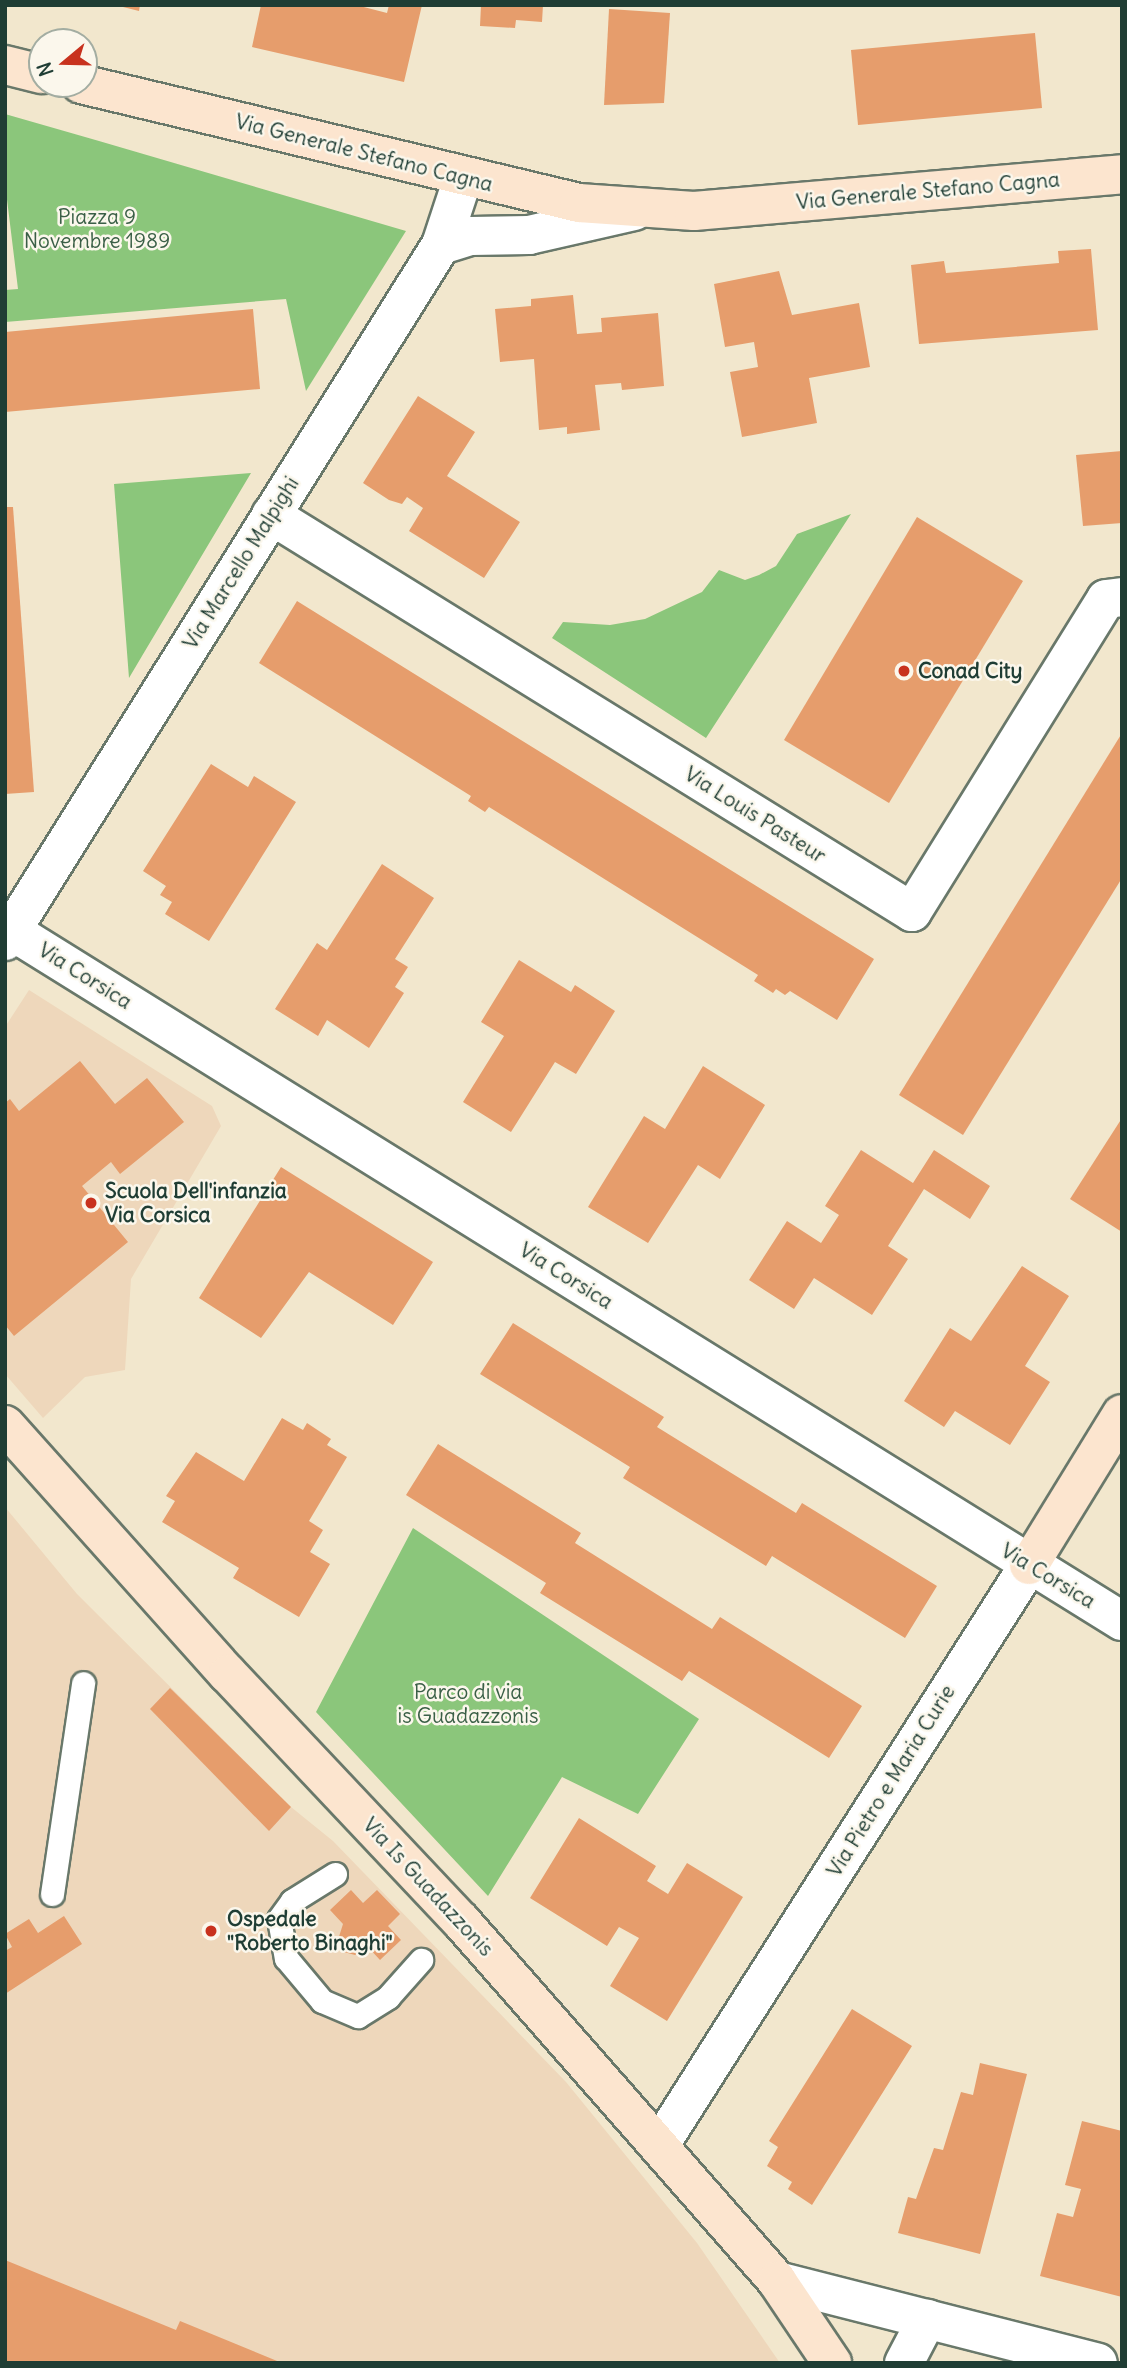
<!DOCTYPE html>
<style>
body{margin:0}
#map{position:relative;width:1127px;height:2368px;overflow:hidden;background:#f2e7cd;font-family:Delius,sans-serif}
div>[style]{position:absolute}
.built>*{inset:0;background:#eed7bb}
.green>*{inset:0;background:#8bc67b}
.building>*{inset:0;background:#e69d6c}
.roads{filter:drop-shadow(2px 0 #69786a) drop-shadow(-2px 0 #69786a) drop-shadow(0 2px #69786a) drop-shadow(0 -2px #69786a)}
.lane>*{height:23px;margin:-11.5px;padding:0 11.5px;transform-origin:11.5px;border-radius:11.5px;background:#fff}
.street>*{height:38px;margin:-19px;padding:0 19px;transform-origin:19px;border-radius:19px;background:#fff}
.secondary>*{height:38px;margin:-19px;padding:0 19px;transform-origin:19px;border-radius:19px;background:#fce5cf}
.dots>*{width:19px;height:19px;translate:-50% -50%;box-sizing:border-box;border:4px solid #fbf7ec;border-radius:50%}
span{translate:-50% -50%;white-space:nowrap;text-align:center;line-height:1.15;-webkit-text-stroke:5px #fbf7ec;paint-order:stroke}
.street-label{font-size:21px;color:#1f3d34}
.park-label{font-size:21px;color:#3a5f46}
.poi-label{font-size:21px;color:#1f3d34;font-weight:700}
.left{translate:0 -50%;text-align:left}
.frame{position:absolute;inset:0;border:7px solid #1f3d34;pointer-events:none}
.north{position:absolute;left:28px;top:28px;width:70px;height:70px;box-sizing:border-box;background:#fbf7ec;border:2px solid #a3ada2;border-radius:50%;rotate:251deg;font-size:19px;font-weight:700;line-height:28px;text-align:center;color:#1f3d34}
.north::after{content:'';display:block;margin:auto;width:24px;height:32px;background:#c8321e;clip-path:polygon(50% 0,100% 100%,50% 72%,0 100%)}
</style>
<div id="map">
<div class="built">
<i style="clip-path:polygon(29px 990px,212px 1106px,221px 1126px,131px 1279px,125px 1370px,85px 1377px,43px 1418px,5px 1374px,5px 1027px)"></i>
<i style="clip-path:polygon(5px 1507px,77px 1594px,291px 1807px,333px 1841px,566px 2082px,697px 2243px,780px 2363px,5px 2363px)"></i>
</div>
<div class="green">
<i style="clip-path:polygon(5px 114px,99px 141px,406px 231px,306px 391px,286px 299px,5px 322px,5px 290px,18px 289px,5px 183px)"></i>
<i style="clip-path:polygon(251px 473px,142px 656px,129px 678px,114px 484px)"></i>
<i style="clip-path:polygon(851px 514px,706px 738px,552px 638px,563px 622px,610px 625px,645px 619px,702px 592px,719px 570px,745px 580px,759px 575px,776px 566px,797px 534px)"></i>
<i style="clip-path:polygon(413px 1528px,699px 1719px,638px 1814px,562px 1777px,488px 1896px,316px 1712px)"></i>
</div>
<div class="building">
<i style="clip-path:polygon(115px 5px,140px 5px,139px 11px)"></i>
<i style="clip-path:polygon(261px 5px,356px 5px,387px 13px,389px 5px,422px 5px,404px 82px,252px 47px)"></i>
<i style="clip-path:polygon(481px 5px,543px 5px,542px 22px,516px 20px,515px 28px,480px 26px)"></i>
<i style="clip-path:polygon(609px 9px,670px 13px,664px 103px,604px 105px)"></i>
<i style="clip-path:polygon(1035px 33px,1042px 108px,858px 125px,851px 50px)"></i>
<i style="clip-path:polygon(1091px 249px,1098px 330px,919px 344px,911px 265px,944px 261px,946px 273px,1059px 263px,1058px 251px)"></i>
<i style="clip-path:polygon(779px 271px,792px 315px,859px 303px,870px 367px,809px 378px,817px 423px,742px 437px,730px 372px,758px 367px,754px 342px,725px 347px,714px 284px)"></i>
<i style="clip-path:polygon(573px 295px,577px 334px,602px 332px,601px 318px,658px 313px,664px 386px,622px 390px,621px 383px,595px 385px,600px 430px,567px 434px,567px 427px,539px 430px,534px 359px,500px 362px,495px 309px,531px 306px,531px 299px)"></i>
<i style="clip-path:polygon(253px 309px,260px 389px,5px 412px,5px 332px)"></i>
<i style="clip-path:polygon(418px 396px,475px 432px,447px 476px,520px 522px,484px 578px,409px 531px,423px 508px,407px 497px,402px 504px,389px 500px,363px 483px)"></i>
<i style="clip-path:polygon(1122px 451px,1122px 523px,1083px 526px,1076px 455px)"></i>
<i style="clip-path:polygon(5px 507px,13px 507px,34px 792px,5px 794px)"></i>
<i style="clip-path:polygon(917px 517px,1023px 581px,889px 803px,784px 740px)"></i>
<i style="clip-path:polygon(297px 601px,874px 959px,837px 1020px,790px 991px,785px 995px,776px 989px,773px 993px,754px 981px,758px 975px,489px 807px,485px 812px,468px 801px,471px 796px,259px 663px)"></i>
<i style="clip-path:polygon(1122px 733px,1122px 878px,963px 1135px,899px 1095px)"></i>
<i style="clip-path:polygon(211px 764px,248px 787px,254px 776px,296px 802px,209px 941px,165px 914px,172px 902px,160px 895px,166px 886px,143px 871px)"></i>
<i style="clip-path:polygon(382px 864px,434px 898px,395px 959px,408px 967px,395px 987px,404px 993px,369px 1048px,327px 1020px,318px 1036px,275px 1009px,317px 943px,327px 950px)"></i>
<i style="clip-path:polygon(519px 960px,571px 992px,575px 985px,615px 1011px,576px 1074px,555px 1062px,511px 1132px,463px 1102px,504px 1036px,481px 1022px)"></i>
<i style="clip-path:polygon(80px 1061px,115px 1104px,147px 1078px,184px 1122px,120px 1174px,111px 1162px,82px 1186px,128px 1242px,14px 1336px,5px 1325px,5px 1103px,10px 1099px,19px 1111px)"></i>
<i style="clip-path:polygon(703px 1066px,765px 1105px,720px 1179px,698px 1165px,648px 1243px,588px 1207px,644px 1116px,665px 1129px)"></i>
<i style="clip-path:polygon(1122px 1118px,1122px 1232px,1070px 1199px)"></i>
<i style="clip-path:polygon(861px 1150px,913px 1183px,934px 1150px,990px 1186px,970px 1219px,924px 1189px,888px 1246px,908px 1259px,872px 1315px,814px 1278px,794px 1309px,749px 1280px,787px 1221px,821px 1243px,839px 1215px,825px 1206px)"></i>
<i style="clip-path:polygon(281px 1167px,433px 1262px,393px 1325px,309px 1272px,261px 1338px,199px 1298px)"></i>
<i style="clip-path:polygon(1022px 1266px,1069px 1296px,1025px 1366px,1050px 1382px,1010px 1445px,955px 1411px,944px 1427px,904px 1401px,950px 1328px,971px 1341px)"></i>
<i style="clip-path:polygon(513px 1323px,664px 1417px,657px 1427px,796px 1513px,802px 1503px,937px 1586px,905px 1638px,772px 1556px,766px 1566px,623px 1478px,630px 1467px,480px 1374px)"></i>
<i style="clip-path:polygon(282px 1418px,303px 1430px,307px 1423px,331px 1439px,327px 1445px,347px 1457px,309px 1521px,323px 1530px,310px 1552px,330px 1564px,299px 1617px,233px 1578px,239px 1568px,162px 1522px,175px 1501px,166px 1496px,196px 1452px,244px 1481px)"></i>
<i style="clip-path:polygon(438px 1444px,581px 1533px,575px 1543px,712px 1629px,720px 1617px,862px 1706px,829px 1758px,689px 1671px,682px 1681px,540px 1593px,546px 1583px,406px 1495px)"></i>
<i style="clip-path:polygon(170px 1688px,291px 1807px,269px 1831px,150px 1709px)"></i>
<i style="clip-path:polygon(579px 1818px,656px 1866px,647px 1881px,668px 1894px,687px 1863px,743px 1897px,667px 2021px,610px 1986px,639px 1938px,619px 1927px,607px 1946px,530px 1898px)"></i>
<i style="clip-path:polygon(351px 1890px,363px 1903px,377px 1890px,400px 1914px,388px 1926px,401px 1940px,380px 1960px,368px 1947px,355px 1955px,344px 1952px,337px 1943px,343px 1924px,330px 1910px)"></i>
<i style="clip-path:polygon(64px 1916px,82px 1944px,5px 1994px,5px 1951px,12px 1947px,5px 1934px,29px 1919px,38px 1933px)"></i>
<i style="clip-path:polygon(852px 2009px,912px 2046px,812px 2205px,788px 2189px,792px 2182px,767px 2166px,778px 2147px,769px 2141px)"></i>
<i style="clip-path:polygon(980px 2063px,1027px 2074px,980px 2254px,898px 2233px,908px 2197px,916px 2199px,934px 2148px,943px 2150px,961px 2092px,973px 2095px)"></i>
<i style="clip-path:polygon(1082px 2121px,1122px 2131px,1122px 2297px,1040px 2276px,1057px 2213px,1073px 2217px,1081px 2189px,1065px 2185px)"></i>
<i style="clip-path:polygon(5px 2260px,176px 2330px,180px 2321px,282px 2363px,5px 2363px)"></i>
</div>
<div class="roads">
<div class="lane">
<i style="left:335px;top:1874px;width:51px;rotate:147.9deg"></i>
<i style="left:292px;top:1901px;width:22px;rotate:126deg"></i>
<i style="left:279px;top:1919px;width:40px;rotate:80deg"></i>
<i style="left:286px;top:1958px;width:56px;rotate:50.1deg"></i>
<i style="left:322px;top:2001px;width:39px;rotate:23deg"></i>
<i style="left:358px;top:2016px;width:36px;rotate:-32deg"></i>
<i style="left:388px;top:1997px;width:50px;rotate:-48.3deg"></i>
<i style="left:52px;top:1894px;width:213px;rotate:-81.6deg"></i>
</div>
<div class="street">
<i style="left:441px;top:245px;width:31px;rotate:-17deg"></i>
<i style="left:471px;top:236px;width:58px;rotate:-1deg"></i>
<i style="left:529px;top:235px;width:108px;rotate:-12.9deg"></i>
<i style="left:271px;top:515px;width:754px;rotate:31.77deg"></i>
<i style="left:912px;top:912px;width:368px;rotate:-58.2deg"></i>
<i style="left:1106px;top:599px;width:16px;rotate:-7deg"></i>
<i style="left:12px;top:931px;width:1307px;rotate:31.87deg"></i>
<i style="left:5px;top:941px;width:821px;rotate:-57.94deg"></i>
<i style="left:441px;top:245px;width:71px;rotate:-71.8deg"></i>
<i style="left:659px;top:2146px;width:689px;rotate:-57.51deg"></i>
<i style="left:777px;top:2281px;width:331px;rotate:14.3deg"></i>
<i style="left:904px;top:2363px;width:50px;rotate:-62.4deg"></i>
</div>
<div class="secondary">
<i style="left:5px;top:65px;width:38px;rotate:14deg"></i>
<i style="left:81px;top:84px;width:512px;rotate:13.44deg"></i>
<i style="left:579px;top:203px;width:115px;rotate:4deg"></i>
<i style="left:694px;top:211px;width:430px;rotate:-4.9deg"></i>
<i style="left:5px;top:1425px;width:334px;rotate:48.2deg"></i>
<i style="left:228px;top:1674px;width:340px;rotate:46.7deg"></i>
<i style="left:461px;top:1921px;width:479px;rotate:48.7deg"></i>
<i style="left:777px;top:2281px;width:99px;rotate:56.1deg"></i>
<i style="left:1029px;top:1565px;width:177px;rotate:-58.4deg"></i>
</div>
</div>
<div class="dots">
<i style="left:904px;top:671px;background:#c8321e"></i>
<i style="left:91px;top:1203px;background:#c8321e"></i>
<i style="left:211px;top:1931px;background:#c8321e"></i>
</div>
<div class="street-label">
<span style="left:364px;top:153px;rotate:14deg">Via Generale Stefano Cagna</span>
<span style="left:928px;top:191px;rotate:-5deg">Via Generale Stefano Cagna</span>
<span style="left:241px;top:563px;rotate:-58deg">Via Marcello Malpighi</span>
<span style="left:755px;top:815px;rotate:32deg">Via Louis Pasteur</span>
<span style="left:85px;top:976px;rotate:32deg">Via Corsica</span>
<span style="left:566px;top:1276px;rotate:32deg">Via Corsica</span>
<span style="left:1048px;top:1576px;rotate:31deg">Via Corsica</span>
<span style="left:891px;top:1781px;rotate:-58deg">Via Pietro e Maria Curie</span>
<span style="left:428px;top:1887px;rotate:47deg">Via Is Guadazzonis</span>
</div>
<div class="park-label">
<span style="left:97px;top:229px">Piazza 9<br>Novembre 1989</span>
<span style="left:468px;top:1704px">Parco di via<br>is Guadazzonis</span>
</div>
<div class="poi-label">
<span class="left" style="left:918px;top:671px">Conad City</span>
<span class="left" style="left:105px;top:1203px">Scuola Dell'infanzia<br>Via Corsica</span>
<span class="left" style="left:227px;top:1931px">Ospedale<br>"Roberto Binaghi"</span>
</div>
<div class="frame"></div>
<div class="north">N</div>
</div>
